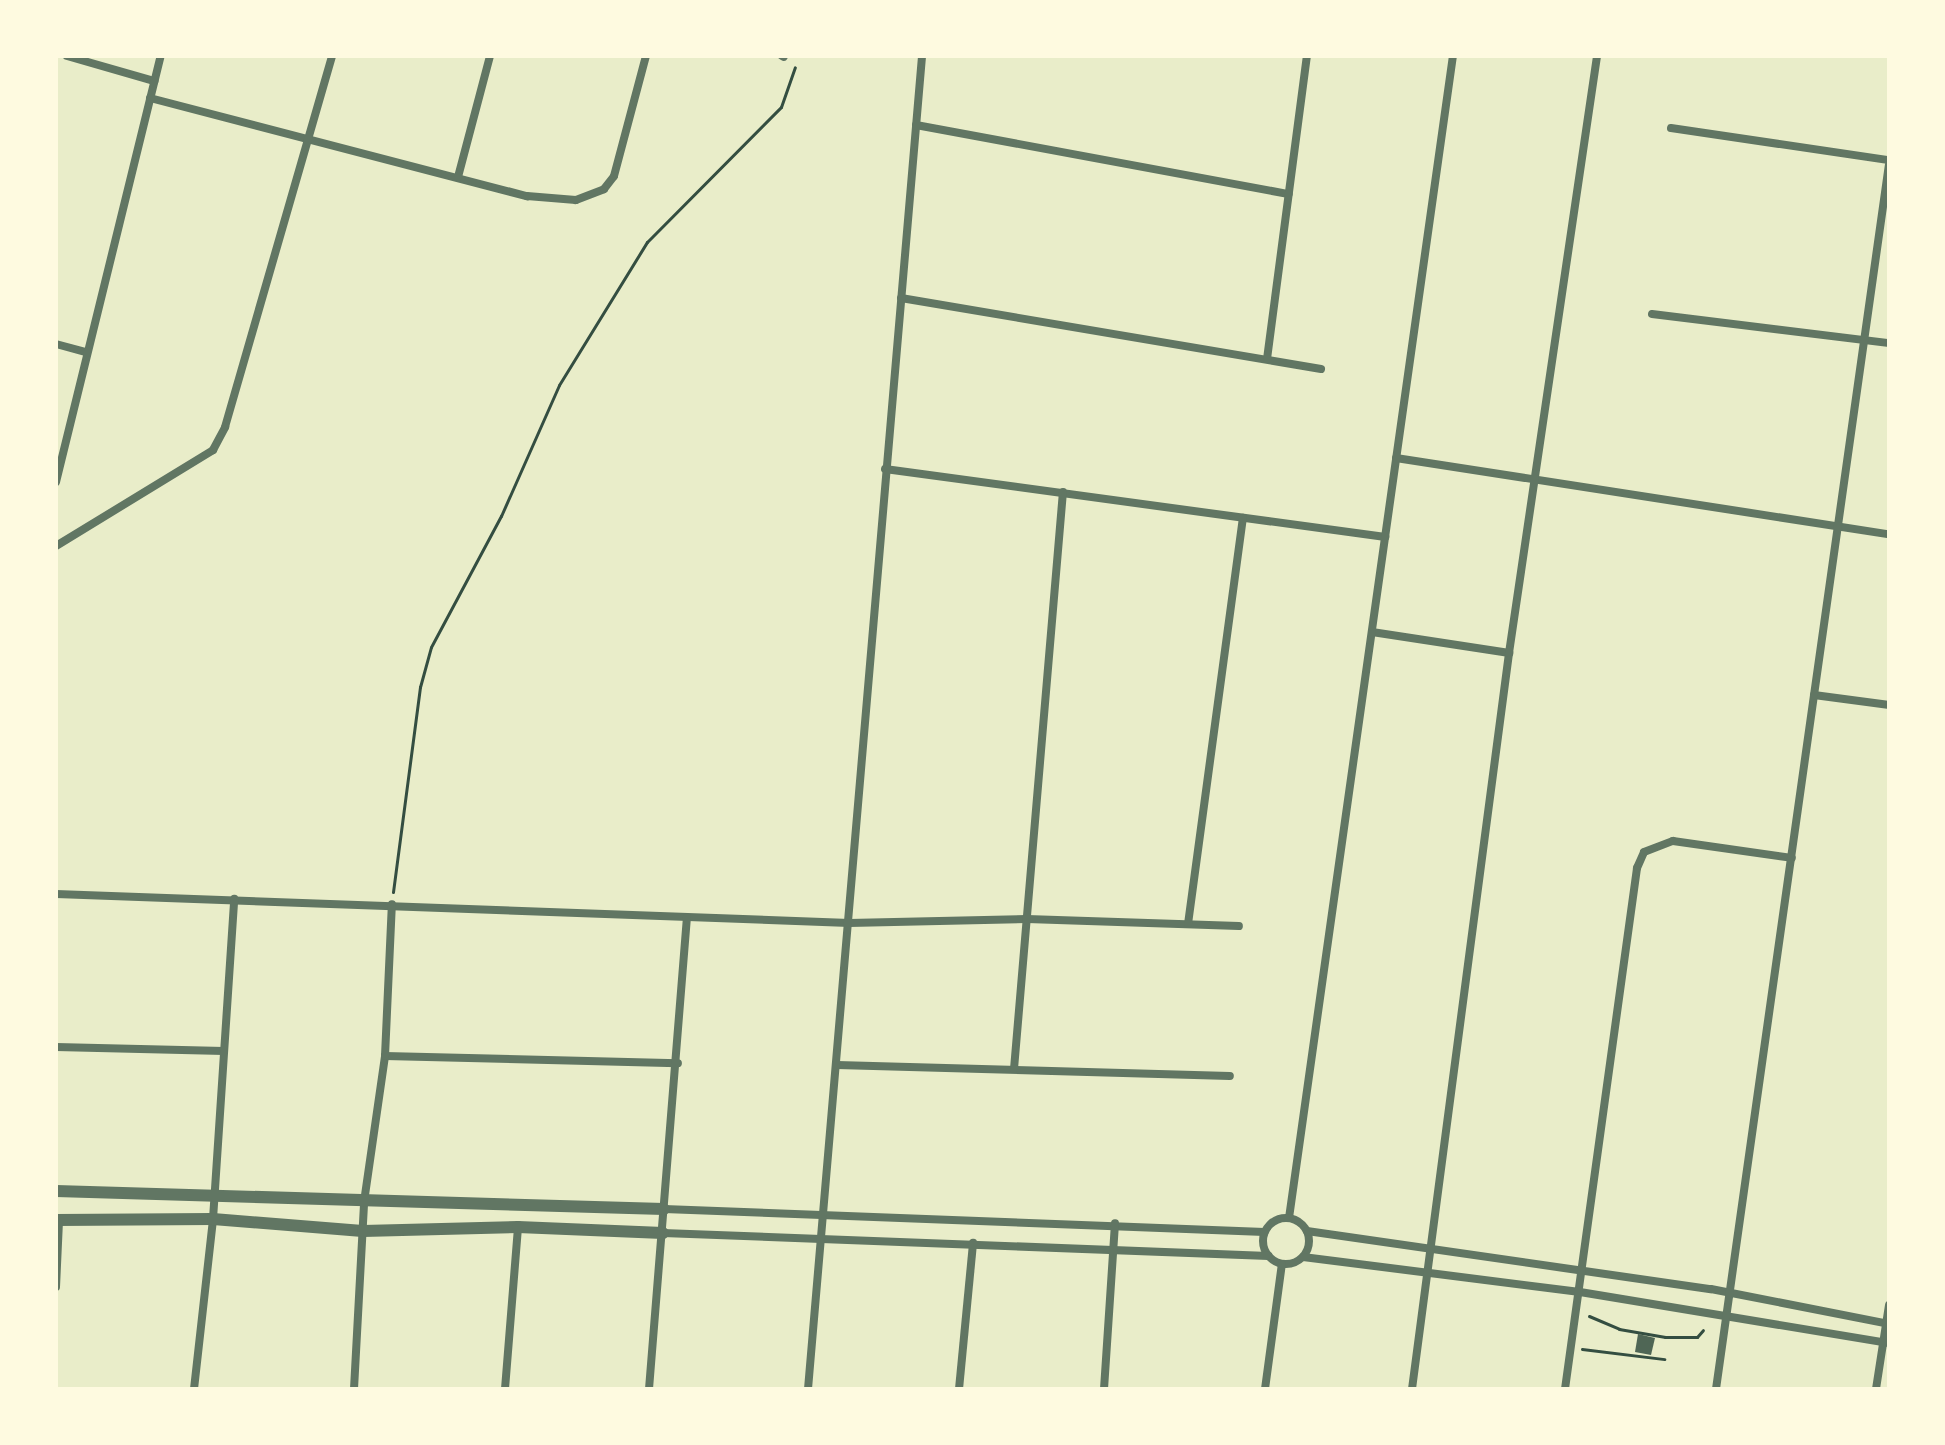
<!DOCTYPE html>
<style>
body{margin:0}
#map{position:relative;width:1945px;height:1445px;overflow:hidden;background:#e9edc9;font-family:"Alegreya Sans",sans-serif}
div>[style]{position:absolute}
.building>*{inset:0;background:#4f6655}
.path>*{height:3px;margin:-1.5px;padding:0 1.5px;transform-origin:1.5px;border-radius:1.5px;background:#344e41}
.minor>*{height:8px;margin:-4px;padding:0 4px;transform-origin:4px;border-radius:4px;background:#617663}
.minor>.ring{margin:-4px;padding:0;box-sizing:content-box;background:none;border:8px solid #617663;border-radius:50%}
.tertiary>*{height:12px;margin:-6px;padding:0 6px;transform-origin:6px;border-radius:6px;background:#617663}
span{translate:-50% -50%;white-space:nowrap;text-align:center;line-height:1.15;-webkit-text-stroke:8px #fefae0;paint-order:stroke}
.frame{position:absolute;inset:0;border:58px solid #fefae0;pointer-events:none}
</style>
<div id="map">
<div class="building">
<i style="clip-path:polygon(1638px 1334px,1655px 1338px,1651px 1355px,1635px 1352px)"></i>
</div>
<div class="path">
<i style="left:393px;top:892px;width:207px;rotate:-82.5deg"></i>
<i style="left:420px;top:687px;width:41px;rotate:-74.6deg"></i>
<i style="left:431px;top:647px;width:149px;rotate:-61.9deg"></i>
<i style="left:501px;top:516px;width:143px;rotate:-66.1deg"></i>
<i style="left:559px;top:385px;width:168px;rotate:-58.4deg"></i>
<i style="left:647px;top:242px;width:190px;rotate:-45.2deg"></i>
<i style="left:781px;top:107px;width:42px;rotate:-70.7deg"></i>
<i style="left:1589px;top:1316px;width:33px;rotate:23deg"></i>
<i style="left:1619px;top:1329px;width:47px;rotate:9.9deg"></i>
<i style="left:1665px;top:1337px;width:32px"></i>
<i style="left:1697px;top:1337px;width:9px;rotate:-49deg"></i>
<i style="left:1582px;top:1349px;width:83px;rotate:7deg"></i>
</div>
<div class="minor">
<i style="left:67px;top:56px;width:91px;rotate:16deg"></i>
<i style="left:782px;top:56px;width:2px;rotate:27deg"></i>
<i style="left:150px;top:98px;width:390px;rotate:14.6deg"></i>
<i style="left:527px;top:196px;width:49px;rotate:4.7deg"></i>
<i style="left:576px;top:200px;width:30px;rotate:-21deg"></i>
<i style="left:604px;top:189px;width:16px;rotate:-52deg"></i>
<i style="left:614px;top:176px;width:124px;rotate:-75.1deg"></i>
<i style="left:916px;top:125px;width:379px;rotate:10.5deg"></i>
<i style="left:1671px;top:128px;width:220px;rotate:8.4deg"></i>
<i style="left:458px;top:177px;width:125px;rotate:-75.2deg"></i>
<i style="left:901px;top:298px;width:426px;rotate:9.6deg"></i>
<i style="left:1652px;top:314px;width:239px;rotate:7deg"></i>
<i style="left:56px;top:344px;width:31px;rotate:15deg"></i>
<i style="left:1267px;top:359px;width:306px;rotate:-82.5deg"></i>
<i style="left:1396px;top:458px;width:499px;rotate:8.8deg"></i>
<i style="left:885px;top:469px;width:505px;rotate:7.74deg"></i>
<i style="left:56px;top:482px;width:439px;rotate:-76.2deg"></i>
<i style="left:56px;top:546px;width:184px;rotate:-31.4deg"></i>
<i style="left:213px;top:450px;width:26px;rotate:-62deg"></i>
<i style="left:225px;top:427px;width:386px;rotate:-73.9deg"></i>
<i style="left:1372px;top:632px;width:139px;rotate:8.7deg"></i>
<i style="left:1814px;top:695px;width:76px;rotate:7.6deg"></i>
<i style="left:56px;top:894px;width:794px;rotate:2.09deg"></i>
<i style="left:849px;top:923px;width:178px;rotate:-1.3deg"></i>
<i style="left:1027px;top:919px;width:212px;rotate:1.9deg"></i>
<i style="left:1188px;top:924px;width:410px;rotate:-82.3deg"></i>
<i style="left:56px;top:1047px;width:168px;rotate:1.4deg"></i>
<i style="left:385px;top:1056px;width:293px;rotate:1.4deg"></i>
<i style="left:837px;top:1065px;width:393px;rotate:1.6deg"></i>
<i style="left:1014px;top:1069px;width:579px;rotate:-85.15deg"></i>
<i style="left:664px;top:1209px;width:601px;rotate:2.19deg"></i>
<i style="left:1289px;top:1218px;width:1174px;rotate:-81.97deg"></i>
<i class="ring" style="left:1263px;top:1218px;width:38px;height:38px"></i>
<i style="left:1307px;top:1231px;width:408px;rotate:8.2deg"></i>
<i style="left:1711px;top:1289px;width:181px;rotate:11.1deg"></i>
<i style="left:663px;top:1233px;width:606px;rotate:2.17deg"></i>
<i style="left:1303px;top:1257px;width:279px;rotate:7.2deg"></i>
<i style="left:1580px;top:1292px;width:313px;rotate:9.4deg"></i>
<i style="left:56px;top:1287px;width:67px;rotate:-87.4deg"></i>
<i style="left:194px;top:1389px;width:171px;rotate:-83.6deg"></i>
<i style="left:213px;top:1219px;width:321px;rotate:-86.2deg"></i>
<i style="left:354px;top:1389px;width:187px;rotate:-86.9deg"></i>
<i style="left:364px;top:1202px;width:148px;rotate:-81.8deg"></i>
<i style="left:385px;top:1056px;width:152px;rotate:-87.4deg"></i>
<i style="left:505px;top:1389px;width:163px;rotate:-85.4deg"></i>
<i style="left:649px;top:1389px;width:473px;rotate:-85.4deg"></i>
<i style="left:808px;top:1389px;width:1338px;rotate:-85.11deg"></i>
<i style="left:959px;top:1389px;width:147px;rotate:-84.5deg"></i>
<i style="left:1104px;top:1389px;width:166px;rotate:-86.2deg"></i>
<i style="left:1265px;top:1389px;width:126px;rotate:-82.3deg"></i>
<i style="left:1412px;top:1389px;width:742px;rotate:-82.49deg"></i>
<i style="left:1509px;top:653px;width:603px;rotate:-81.61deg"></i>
<i style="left:1565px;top:1389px;width:526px;rotate:-82.13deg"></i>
<i style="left:1637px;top:868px;width:17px;rotate:-66deg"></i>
<i style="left:1644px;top:852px;width:31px;rotate:-21deg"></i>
<i style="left:1673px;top:841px;width:120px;rotate:8.1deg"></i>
<i style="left:1716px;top:1389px;width:1236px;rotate:-81.96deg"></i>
<i style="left:1876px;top:1389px;width:85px;rotate:-81.2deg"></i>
</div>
<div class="tertiary">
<i style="left:56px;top:1191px;width:608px;rotate:1.7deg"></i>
<i style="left:56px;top:1220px;width:157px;rotate:-0.4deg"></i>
<i style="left:213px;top:1219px;width:150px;rotate:4.6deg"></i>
<i style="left:363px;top:1231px;width:155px;rotate:-1.5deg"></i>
<i style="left:518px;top:1227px;width:145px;rotate:2.4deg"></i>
</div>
<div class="frame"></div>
</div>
